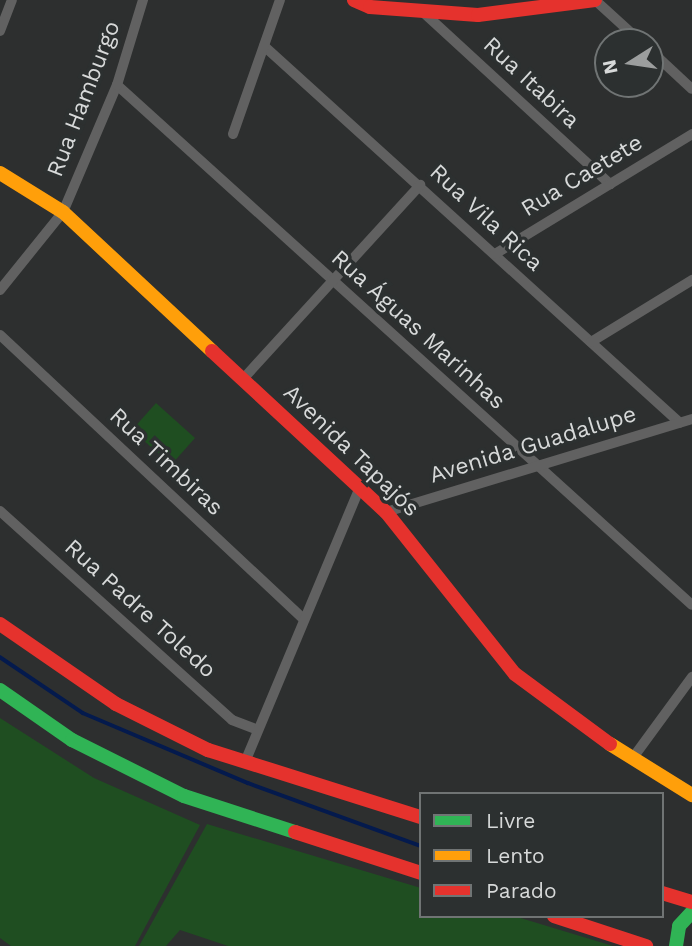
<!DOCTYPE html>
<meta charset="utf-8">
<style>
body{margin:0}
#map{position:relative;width:692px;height:946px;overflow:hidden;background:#2d2f2f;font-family:"Work Sans",sans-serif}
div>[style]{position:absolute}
.green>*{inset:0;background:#1f4e21}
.stream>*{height:3.5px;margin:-1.75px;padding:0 1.75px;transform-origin:1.75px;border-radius:1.75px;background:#041a4d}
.street>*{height:10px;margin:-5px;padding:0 5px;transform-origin:5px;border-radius:5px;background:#616161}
.fast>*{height:14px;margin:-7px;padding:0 7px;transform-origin:7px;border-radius:7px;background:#30b455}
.slow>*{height:14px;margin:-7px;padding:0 7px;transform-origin:7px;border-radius:7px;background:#ff9f0a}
.jam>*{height:14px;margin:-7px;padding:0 7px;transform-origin:7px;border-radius:7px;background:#e5322d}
span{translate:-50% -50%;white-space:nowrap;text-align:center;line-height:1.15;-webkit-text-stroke:7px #2c3030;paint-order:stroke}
.street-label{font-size:23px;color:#d7d9d9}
.legend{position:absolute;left:419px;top:792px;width:245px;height:126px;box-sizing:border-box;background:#2c3030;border:2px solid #707474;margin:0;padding:9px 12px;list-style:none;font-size:21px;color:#d7d9d9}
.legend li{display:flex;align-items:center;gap:14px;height:35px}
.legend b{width:35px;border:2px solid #707474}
.north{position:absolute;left:594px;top:28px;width:70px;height:70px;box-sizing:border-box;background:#2c3030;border:2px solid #707474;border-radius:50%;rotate:258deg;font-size:19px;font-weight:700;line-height:28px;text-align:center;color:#d7d9d9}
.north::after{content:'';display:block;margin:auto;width:24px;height:32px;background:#9c9e9e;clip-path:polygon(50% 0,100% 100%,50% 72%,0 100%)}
</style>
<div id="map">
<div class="green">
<i style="clip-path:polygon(156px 403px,195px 438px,171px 465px,132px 430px)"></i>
<i style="clip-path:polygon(0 718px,94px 778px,200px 825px,135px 946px,11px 946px,0 938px)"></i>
<i style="clip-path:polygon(207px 824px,421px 888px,421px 916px,514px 916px,613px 946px,228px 946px,180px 930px,166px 946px,139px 946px)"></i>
</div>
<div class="stream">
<i style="left:0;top:657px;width:100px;rotate:34deg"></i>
<i style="left:83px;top:713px;width:179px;rotate:23deg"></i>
<i style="left:248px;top:783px;width:184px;rotate:20deg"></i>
</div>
<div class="street">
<i style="left:595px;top:0;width:62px;rotate:42.4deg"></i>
<i style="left:424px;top:13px;width:253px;rotate:42.6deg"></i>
<i style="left:0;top:31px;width:33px;rotate:-69deg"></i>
<i style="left:264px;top:46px;width:561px;rotate:42.18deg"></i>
<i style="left:650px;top:50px;width:57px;rotate:42.9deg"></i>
<i style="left:117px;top:85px;width:775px;rotate:42.12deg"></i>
<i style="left:233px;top:134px;width:142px;rotate:-70.7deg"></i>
<i style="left:495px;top:254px;width:231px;rotate:-31.3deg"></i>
<i style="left:0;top:290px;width:100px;rotate:-51.1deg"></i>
<i style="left:63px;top:212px;width:138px;rotate:-67deg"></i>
<i style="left:117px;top:85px;width:89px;rotate:-73deg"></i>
<i style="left:0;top:335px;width:416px;rotate:43.1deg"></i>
<i style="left:591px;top:342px;width:119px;rotate:-31.5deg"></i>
<i style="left:243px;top:379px;width:263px;rotate:-47.6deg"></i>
<i style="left:0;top:511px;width:312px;rotate:42deg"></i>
<i style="left:232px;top:720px;width:26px;rotate:21deg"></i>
<i style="left:386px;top:512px;width:320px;rotate:-16.9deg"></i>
<i style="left:632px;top:759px;width:102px;rotate:-53.8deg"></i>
<i style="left:245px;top:762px;width:298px;rotate:-67.3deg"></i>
</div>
<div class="fast">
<i style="left:0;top:690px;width:88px;rotate:34.8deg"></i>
<i style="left:72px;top:740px;width:125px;rotate:26.6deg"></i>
<i style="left:184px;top:796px;width:117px;rotate:18deg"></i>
<i style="left:676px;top:946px;width:20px;rotate:-81deg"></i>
<i style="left:679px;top:926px;width:19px;rotate:-47deg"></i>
</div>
<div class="slow">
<i style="left:0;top:173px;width:74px;rotate:31.8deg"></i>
<i style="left:63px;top:212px;width:204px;rotate:43deg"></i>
<i style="left:610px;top:744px;width:97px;rotate:31.9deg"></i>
</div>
<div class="jam">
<i style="left:354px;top:0;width:17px;rotate:24deg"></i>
<i style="left:370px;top:7px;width:108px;rotate:4.2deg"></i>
<i style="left:478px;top:15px;width:118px;rotate:-7.3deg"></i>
<i style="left:212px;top:351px;width:237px;rotate:42.8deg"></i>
<i style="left:386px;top:512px;width:207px;rotate:51.5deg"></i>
<i style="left:515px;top:674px;width:118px;rotate:36.4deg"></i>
<i style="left:0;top:624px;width:141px;rotate:34.6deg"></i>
<i style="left:116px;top:704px;width:103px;rotate:26.6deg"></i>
<i style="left:208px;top:750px;width:223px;rotate:17.5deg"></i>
<i style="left:295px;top:832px;width:133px;rotate:18deg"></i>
<i style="left:662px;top:893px;width:31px;rotate:17deg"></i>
<i style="left:554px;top:916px;width:97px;rotate:18.1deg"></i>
</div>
<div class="street-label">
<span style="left:531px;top:83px;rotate:43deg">Rua Itabira</span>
<span style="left:84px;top:99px;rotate:-69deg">Rua Hamburgo</span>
<span style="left:582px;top:176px;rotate:-31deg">Rua Caetete</span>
<span style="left:486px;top:218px;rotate:43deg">Rua Vila Rica</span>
<span style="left:418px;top:330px;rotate:42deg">Rua Águas Marinhas</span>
<span style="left:533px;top:445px;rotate:-17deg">Avenida Guadalupe</span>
<span style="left:351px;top:451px;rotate:44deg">Avenida Tapajós</span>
<span style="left:166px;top:462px;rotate:43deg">Rua Timbiras</span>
<span style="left:140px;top:609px;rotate:42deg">Rua Padre Toledo</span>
</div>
<ul class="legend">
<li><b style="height:9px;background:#30b455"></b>Livre</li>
<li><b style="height:9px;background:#ff9f0a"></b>Lento</li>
<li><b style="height:9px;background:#e5322d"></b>Parado</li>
</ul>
<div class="north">N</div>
</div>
